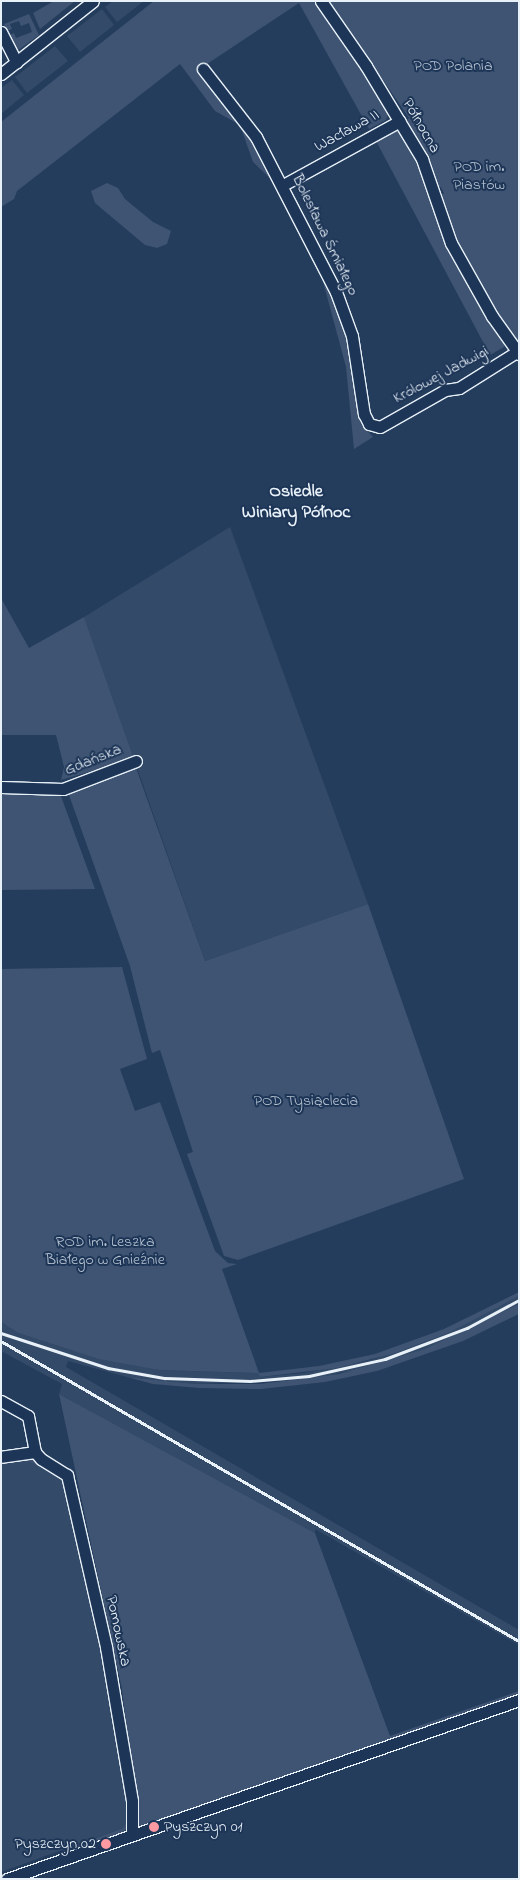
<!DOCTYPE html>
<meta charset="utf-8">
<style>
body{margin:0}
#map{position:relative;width:520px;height:1880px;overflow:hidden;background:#253d5d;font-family:"Indie Flower",sans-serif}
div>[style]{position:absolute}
.built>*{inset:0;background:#334a68}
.green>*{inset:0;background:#3e5472}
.roads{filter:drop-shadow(1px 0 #e8f1f8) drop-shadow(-1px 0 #e8f1f8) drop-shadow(0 1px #e8f1f8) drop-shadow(0 -1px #e8f1f8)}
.minor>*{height:11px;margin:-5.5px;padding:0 5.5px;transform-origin:5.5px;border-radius:5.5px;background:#1d3557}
.rail>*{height:2.5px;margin:-1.25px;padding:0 1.25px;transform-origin:1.25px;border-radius:1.25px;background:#e8f1f8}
.dots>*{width:14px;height:14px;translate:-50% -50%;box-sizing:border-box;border:2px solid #1d3557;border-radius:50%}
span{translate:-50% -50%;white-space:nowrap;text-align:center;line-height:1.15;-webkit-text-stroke:4px #1d3557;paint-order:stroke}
.park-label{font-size:16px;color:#b5c2d0}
.street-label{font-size:16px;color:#e8f1f8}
.poi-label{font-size:16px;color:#e8f1f8}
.left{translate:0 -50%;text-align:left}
.right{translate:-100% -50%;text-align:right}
.neighbourhood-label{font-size:18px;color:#e8f1f8;font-weight:700}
.frame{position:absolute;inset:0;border:2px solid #e8f1f8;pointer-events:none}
</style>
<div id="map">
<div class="built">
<i style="clip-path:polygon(113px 1px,144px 1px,117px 22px,105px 7px)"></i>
<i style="clip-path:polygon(102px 9px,114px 25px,80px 52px,67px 36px)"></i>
<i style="clip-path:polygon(55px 46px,68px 61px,27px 93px,15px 77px)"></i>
<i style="clip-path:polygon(12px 80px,24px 95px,1px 114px,1px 88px)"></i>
<i style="clip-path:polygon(230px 527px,368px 904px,205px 961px,84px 617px)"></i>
<i style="clip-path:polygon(519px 1296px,519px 1304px,502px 1314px,425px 1349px,373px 1366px,307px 1380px,196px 1384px,127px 1377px,68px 1361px,66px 1367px,519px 1630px,519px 1645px,315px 1529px,315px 1533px,59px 1394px,62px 1384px,1px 1351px,1px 1322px,18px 1333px,71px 1350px,159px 1370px,259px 1373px,260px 1377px,304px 1373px,371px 1360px,422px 1343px)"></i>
<i style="clip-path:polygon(22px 1458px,63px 1476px,101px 1653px,131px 1813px,123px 1828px,1px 1872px,1px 1461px)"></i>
</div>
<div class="green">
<i style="clip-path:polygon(54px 1px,75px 1px,40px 29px,33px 13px)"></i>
<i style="clip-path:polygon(154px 1px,317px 1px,388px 109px,388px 115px,386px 120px,369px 129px,299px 3px,198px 70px,244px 126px,278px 186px,253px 162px,240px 125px,215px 111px,180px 64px,17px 191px,14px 199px,1px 207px,1px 122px)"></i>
<i style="clip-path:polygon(329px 1px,519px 1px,519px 343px,492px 311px,461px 256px,440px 196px,444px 193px,441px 187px,437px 187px,405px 123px,409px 118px)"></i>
<i style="clip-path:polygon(29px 14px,39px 35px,17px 51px,9px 35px,14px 33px,16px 38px,32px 32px,29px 23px,21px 26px,19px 21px,10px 24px,12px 29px,7px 31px,4px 24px)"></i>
<i style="clip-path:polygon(396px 129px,400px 129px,420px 163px,431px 193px,505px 341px,504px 347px,490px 355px,376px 141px)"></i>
<i style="clip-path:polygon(107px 183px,118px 188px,125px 199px,153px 222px,171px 231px,167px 244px,157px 248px,145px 245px,95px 203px,91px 191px)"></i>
<i style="clip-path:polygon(321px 274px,344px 322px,352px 355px,358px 415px,361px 424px,373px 437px,354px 449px,346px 367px)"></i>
<i style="clip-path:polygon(1px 598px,29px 648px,84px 617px,134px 759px,61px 780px,64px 767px,56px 735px,1px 735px)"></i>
<i style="clip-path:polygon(136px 768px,205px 961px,368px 904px,464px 1179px,238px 1260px,224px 1256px,187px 1154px,193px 1152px,160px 1050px,152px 1053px,130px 966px,69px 795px,71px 789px,80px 785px)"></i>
<i style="clip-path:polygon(1px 788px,58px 788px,95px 889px,1px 890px)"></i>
<i style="clip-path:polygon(122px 967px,147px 1059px,120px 1069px,135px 1111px,160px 1102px,215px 1251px,228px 1263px,237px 1264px,222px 1269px,259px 1373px,319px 1366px,375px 1354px,444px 1329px,519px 1292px,519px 1296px,448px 1333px,395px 1353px,337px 1368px,260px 1377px,258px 1373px,159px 1370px,99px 1359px,18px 1333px,1px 1322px,1px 969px)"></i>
<i style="clip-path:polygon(519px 1304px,519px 1314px,463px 1341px,377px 1371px,325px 1382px,261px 1389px,199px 1388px,153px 1384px,127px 1377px,196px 1384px,259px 1384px,339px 1374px,425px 1349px)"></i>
<i style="clip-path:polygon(59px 1394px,315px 1533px,390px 1736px,519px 1691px,519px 1696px,139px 1829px,122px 1689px)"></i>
<i style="clip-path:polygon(33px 1456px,65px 1476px,106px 1662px,133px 1813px,130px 1823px,122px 1835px,72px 1852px,67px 1849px,123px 1828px,131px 1813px,101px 1653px,63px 1477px,22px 1458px)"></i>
<i style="clip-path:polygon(519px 1704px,29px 1879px,17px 1879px)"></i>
</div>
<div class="roads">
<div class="minor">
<i style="left:321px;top:1px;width:79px;rotate:55.3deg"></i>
<i style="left:366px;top:66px;width:109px;rotate:58.9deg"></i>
<i style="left:422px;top:159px;width:89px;rotate:71deg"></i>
<i style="left:451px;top:243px;width:84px;rotate:60.7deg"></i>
<i style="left:492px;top:316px;width:47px;rotate:54.6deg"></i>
<i style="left:1px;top:32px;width:34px;rotate:63deg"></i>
<i style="left:203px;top:69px;width:86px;rotate:52.1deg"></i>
<i style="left:256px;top:137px;width:174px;rotate:62.7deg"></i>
<i style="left:336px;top:292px;width:47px;rotate:70deg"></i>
<i style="left:352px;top:336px;width:79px;rotate:81.3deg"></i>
<i style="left:364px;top:414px;width:11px;rotate:63deg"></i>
<i style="left:369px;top:424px;width:11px;rotate:15deg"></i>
<i style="left:380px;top:427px;width:75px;rotate:-29.6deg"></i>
<i style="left:445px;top:390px;width:14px;rotate:-8deg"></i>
<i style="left:459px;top:388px;width:70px;rotate:-32.1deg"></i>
<i style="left:1px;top:74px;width:117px;rotate:-38.4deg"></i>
<i style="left:283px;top:185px;width:133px;rotate:-28.7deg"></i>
<i style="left:1px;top:787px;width:62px;rotate:1.8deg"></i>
<i style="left:63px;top:789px;width:78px;rotate:-21deg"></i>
<i style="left:1px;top:1401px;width:31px;rotate:29deg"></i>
<i style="left:28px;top:1416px;width:37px;rotate:79deg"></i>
<i style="left:35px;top:1452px;width:34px;rotate:172deg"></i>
<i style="left:35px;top:1452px;width:9px;rotate:49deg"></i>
<i style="left:41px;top:1459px;width:31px;rotate:32deg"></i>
<i style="left:67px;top:1475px;width:176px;rotate:77.2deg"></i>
<i style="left:106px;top:1647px;width:156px;rotate:80.4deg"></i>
<i style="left:132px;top:1801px;width:34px;rotate:90deg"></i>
<i style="left:7px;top:1879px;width:542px;rotate:-19.27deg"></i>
</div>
</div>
<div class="rail">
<i style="left:1px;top:1333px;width:113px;rotate:18.1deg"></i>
<i style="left:108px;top:1368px;width:58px;rotate:10deg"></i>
<i style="left:165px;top:1378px;width:85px;rotate:2deg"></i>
<i style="left:250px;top:1381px;width:59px;rotate:-4.8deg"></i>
<i style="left:309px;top:1376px;width:78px;rotate:-12.6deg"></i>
<i style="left:385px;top:1359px;width:88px;rotate:-20.7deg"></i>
<i style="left:467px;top:1328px;width:59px;rotate:-28.3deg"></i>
<i style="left:1px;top:1341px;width:599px;rotate:30.08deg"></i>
</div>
<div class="dots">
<i style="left:154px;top:1827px;background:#ff9aa2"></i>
<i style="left:106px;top:1844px;background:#ff9aa2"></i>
</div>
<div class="park-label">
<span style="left:453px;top:66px">POD Polania</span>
<span style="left:479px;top:176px">POD im.<br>Piastów</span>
<span style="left:306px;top:1101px">POD Tysiąclecia</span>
<span style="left:105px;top:1251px">ROD im. Leszka<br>Białego w Gnieźnie</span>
</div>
<div class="street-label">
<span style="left:421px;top:126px;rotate:60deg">Północna</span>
<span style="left:347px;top:131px;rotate:-29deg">Wacława II</span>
<span style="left:325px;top:235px;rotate:64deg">Bolesława Śmiałego</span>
<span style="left:441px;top:375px;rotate:-28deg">Królowej Jadwigi</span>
<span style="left:93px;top:760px;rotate:-22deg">Gdańska</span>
<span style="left:118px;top:1631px;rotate:78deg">Pomowska</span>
</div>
<div class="poi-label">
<span class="left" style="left:164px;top:1827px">Pyszczyn 01</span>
<span class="right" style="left:96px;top:1844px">Pyszczyn 02</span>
</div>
<div class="neighbourhood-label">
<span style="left:296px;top:503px">Osiedle<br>Winiary Północ</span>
</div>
<div class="frame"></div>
</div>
